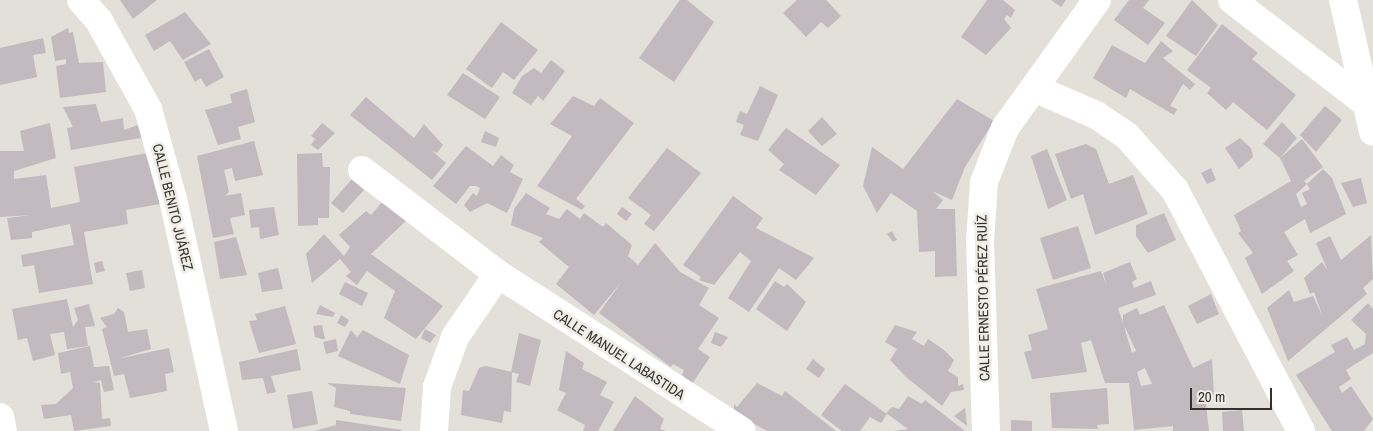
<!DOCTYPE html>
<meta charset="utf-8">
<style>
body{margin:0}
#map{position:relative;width:1373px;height:431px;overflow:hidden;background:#e2e0d8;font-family:"Archivo Narrow",sans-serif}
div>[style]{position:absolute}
.building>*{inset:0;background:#c2babe}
.minor>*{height:28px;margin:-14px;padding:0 14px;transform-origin:14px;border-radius:14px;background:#fff}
span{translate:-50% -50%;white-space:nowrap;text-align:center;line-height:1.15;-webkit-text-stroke:5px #efede5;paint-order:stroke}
.street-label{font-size:14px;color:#31312e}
.scale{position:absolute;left:1190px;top:388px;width:82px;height:22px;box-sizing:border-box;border:2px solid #31312e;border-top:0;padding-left:6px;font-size:15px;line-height:18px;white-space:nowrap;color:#31312e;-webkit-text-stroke:4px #efede5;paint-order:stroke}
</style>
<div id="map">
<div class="building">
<i style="clip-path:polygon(120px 0,157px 0,133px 19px)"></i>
<i style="clip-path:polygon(680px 0,687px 0,714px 22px,674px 82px,639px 58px)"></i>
<i style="clip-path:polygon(797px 0,826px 0,841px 16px,828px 28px,821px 22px,806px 37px,783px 13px)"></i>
<i style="clip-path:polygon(987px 0,1003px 0,1015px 10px,1011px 18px,1007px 15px,1004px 19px,1011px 28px,986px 55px,961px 37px)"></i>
<i style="clip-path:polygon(1051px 0,1066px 0,1061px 7px)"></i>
<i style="clip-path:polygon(1129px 0,1149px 0,1143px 8px,1165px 23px,1148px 45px,1114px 20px)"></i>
<i style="clip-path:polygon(1192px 0,1218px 25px,1196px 56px,1166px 36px)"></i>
<i style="clip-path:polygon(185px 12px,211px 44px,183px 60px,170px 41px,154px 51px,145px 35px)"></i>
<i style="clip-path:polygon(501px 22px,538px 50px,514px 80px,503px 72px,492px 88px,466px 69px)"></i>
<i style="clip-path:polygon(1222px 24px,1258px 53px,1252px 59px,1296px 95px,1267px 130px,1233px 102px,1226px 110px,1207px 93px,1211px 88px,1187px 70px)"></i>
<i style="clip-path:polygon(68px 28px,69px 33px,73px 32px,79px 63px,103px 62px,106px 92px,60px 98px,56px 66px,66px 64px,66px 59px,55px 61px,51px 37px)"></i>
<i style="clip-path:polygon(43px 38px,46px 53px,33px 55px,37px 77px,0 85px,0 48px)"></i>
<i style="clip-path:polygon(1161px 41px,1173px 51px,1163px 58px,1195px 84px,1190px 90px,1183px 84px,1170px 106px,1177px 109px,1174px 115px,1130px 89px,1126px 98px,1093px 78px,1112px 45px,1145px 63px)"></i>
<i style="clip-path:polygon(209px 49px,224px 77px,206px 87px,201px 78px,195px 82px,184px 62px)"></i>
<i style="clip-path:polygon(551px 60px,565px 71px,543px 101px,538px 96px,531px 105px,512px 93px,522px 76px,534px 68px,541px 73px)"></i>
<i style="clip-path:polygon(463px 73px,500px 97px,485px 119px,447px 95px)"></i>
<i style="clip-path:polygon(760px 86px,778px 95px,758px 141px,740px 135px,744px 125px,736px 122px,740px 111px,747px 114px)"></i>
<i style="clip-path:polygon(247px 89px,255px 122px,238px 127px,241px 139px,218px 145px,205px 110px,232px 103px,230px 94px)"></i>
<i style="clip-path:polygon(573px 96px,594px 106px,600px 98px,634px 123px,576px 199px,585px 206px,582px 210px,537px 186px,572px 136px,550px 124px)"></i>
<i style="clip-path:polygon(366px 97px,414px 138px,424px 124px,443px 145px,437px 153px,431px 150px,446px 163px,432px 180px,350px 115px)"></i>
<i style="clip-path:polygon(957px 99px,994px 121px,965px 167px,952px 200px,932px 191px,943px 200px,936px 209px,955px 209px,957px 276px,935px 277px,935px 251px,919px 252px,917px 211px,891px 193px,877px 213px,863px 186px,872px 147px,903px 169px)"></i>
<i style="clip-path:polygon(96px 104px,101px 122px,123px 118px,124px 130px,138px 125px,146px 137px,71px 150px,67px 128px,73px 127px,63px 107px)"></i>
<i style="clip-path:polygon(1325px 106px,1342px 120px,1316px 152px,1300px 135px)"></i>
<i style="clip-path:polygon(822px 117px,837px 134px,822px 146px,808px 131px)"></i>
<i style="clip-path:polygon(1282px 122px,1297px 138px,1280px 158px,1302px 139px,1323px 167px,1304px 181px,1307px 184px,1296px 194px,1301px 207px,1307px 204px,1302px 193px,1310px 189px,1307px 184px,1323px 169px,1332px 178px,1346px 214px,1310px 233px,1305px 219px,1284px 232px,1298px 255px,1287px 261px,1294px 271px,1262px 294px,1245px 258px,1253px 253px,1238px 233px,1241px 231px,1234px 215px,1291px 181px,1280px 158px,1263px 144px)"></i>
<i style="clip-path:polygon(50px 123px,56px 158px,14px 171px,14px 179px,46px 175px,51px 208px,80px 202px,74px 167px,152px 152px,160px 204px,126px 210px,128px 224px,84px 232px,93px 284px,39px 293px,34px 265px,23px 267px,21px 255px,74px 245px,70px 224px,32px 232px,32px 238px,11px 240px,7px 218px,32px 215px,0 217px,0 151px,24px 151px,20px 131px)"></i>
<i style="clip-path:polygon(322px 123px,335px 133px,318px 150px,311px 145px,315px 139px,311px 136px)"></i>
<i style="clip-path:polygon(786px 128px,840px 165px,816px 195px,779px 170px,784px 164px,768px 150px)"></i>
<i style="clip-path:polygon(485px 131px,499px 138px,496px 147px,481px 142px)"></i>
<i style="clip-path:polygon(1240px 138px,1251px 148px,1253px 157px,1239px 169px,1225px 148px)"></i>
<i style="clip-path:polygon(254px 141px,263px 175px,235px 181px,232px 168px,224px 170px,229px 192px,225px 196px,241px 193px,245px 215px,230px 218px,234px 234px,213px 238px,197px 156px)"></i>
<i style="clip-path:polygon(1086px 144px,1096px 149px,1109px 184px,1133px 175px,1148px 214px,1095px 235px,1083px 194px,1071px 199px,1055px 154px)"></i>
<i style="clip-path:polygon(466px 146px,493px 166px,501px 155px,514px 165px,510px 172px,523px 179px,507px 213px,487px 203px,470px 212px,464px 205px,473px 193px,477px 196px,480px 188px,477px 186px,470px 186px,456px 204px,433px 186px)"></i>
<i style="clip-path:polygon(667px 148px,701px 173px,654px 231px,644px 224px,651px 215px,628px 198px)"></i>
<i style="clip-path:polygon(1047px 149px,1067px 200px,1048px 209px,1031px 156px)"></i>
<i style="clip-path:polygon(322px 153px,323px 167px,330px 167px,329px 218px,318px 218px,318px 225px,298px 226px,297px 154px)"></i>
<i style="clip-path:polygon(1211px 168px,1216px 180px,1207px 184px,1201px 173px)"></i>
<i style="clip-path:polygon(1361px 178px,1367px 203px,1353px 207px,1341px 183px)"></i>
<i style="clip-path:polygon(352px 179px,364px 190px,343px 213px,331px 203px)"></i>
<i style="clip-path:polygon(526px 193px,550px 208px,546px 214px,559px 219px,567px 209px,580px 219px,584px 213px,603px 227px,606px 223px,632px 245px,628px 256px,638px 265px,655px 243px,680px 272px,709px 288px,699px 305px,719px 318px,698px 349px,710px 357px,692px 384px,682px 375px,684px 370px,673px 364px,671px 367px,599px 313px,622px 281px,594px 315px,556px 284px,569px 267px,539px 242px,543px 238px,511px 225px,514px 209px)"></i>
<i style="clip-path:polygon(733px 196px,763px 218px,756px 228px,814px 258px,796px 280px,779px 268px,749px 312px,728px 298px,751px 261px,740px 252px,714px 285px,699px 280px,701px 277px,683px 265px)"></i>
<i style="clip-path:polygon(384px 200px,409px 218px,371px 254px,443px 306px,416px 339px,384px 318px,395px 291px,367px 271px,357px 285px,346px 276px,351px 272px,340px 259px,312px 283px,306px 254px,324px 234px,344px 256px,350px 247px,339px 235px,366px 211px,371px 215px)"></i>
<i style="clip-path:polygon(274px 207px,279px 235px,260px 239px,259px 227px,251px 228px,249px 210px)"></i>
<i style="clip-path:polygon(622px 207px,632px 214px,626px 221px,617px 214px)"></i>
<i style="clip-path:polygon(1164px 213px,1176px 240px,1148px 253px,1136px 236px,1136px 225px)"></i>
<i style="clip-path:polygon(1078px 226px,1091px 268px,1053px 280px,1040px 238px)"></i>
<i style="clip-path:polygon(892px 231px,897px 240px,893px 242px,887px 234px)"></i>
<i style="clip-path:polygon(1371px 235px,1373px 279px,1363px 288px,1367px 294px,1288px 361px,1267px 308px,1289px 290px,1294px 302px,1313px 296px,1323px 317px,1314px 292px,1310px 294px,1304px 278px,1322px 262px,1328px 271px,1316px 243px,1330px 236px,1341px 260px)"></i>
<i style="clip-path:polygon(236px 237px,247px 275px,220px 279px,214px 242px)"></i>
<i style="clip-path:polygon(102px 261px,105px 271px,96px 273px,94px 263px)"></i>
<i style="clip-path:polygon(evenodd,1130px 262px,1137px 279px,1132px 282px,1134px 288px,1151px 281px,1156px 295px,1118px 308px,1123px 323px,1123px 315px,1137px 308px,1140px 315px,1164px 305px,1193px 368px,1212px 359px,1214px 394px,1205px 395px,1209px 431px,1173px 431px,1173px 426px,1134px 430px,1129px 383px,1105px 383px,1091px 340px,1081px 343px,1087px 372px,1032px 379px,1024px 352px,1032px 350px,1028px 335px,1048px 329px,1036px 289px,1101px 271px,1107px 286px,1103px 273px,1130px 262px,1124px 325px,1136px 351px,1132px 353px,1126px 333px,1124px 325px,1130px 262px,1145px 368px,1152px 384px,1141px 386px,1137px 372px,1145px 368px)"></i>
<i style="clip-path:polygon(278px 268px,283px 289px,262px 292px,258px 273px)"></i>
<i style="clip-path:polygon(142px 270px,145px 288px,130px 291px,126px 273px)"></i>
<i style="clip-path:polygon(775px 281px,784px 287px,787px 284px,806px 302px,787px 331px,756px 309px)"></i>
<i style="clip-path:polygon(345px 282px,368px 293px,362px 306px,339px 294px)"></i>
<i style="clip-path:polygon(1211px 294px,1219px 314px,1197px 324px,1188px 306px)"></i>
<i style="clip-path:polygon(67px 299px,73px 327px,78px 320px,74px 308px,89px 304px,95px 326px,85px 327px,88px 346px,67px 349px,64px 332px,50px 334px,55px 355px,33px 361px,27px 338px,18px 340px,12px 309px)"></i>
<i style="clip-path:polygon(1368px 303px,1373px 309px,1373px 353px,1346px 370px,1351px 379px,1339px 387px,1342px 393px,1351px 386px,1373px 419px,1364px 431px,1332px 431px,1296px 375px,1335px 352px,1331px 345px,1347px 337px,1354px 350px,1365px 344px,1366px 334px,1351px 320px)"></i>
<i style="clip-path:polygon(320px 305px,335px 313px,333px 317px,316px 314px)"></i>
<i style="clip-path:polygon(285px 306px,296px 344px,259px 353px,249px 321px,257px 320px,255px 314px)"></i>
<i style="clip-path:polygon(118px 308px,124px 312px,128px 332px,147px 329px,151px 349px,117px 359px,169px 348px,174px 372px,165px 374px,167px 391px,130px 398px,124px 374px,114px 376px,102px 329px,107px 327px,100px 318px,114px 314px)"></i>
<i style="clip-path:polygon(341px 315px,349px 320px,345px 327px,337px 323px)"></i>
<i style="clip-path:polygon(322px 325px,325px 339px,322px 339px,315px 337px,313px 326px)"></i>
<i style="clip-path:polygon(895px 325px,917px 332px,912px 339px,924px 346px,928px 339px,944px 350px,954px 360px,948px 371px,958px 377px,958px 386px,963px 384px,964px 390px,951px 392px,942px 406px,906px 377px,890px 360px,897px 349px,885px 342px)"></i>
<i style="clip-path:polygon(425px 329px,436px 335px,430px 343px,421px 338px)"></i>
<i style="clip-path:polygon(351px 330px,357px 337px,363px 330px,409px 355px,400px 384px,338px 356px)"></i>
<i style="clip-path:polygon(715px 332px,728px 337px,721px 347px,711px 343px)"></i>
<i style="clip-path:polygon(519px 333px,541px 340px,530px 386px,516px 382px,519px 374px,511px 372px)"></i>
<i style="clip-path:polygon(336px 339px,338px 351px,326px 354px,323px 342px)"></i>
<i style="clip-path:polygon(90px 346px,94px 367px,109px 366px,114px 390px,104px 392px,101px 380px,94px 382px,100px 383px,102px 419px,110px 418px,111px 426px,74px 431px,71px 415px,44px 419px,41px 405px,56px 404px,73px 388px,70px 372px,61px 374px,58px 353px)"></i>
<i style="clip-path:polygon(297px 349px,301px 370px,271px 376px,276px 392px,267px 394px,263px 378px,242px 380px,239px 362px)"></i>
<i style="clip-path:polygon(566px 351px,584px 363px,582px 369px,607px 382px,600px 395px,614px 402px,598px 431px,583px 431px,585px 425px,557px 410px,566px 393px,559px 390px)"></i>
<i style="clip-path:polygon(813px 359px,825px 369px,819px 378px,806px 369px)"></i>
<i style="clip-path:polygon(486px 366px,512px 372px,511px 412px,504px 411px,502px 423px,461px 415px,463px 390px,469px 391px,479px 368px)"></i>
<i style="clip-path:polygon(327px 383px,406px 388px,401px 421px,350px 414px,350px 411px,334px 407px,336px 388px)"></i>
<i style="clip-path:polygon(757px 383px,782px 396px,785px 391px,836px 431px,767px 431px,734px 413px,734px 404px,737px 407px)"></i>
<i style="clip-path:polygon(845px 384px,887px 414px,881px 423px,870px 417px,860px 431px,842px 431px,821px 415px)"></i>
<i style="clip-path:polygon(1107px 388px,1109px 424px,1097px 425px,1098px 429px,1052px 428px,1050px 393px)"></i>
<i style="clip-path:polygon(312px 391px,318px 424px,293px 429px,287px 395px)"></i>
<i style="clip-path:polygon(635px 396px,664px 419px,660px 429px,665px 431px,613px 431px)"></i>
<i style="clip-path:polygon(908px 396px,922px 404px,925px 400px,965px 431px,894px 431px,908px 429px,886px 413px,892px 407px,899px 409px)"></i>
<i style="clip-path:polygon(965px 408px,967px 426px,954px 416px)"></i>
<i style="clip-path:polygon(1242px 410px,1244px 431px,1223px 431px,1222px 412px)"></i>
<i style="clip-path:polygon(336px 420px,402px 430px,402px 431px,314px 431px,336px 425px)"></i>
<i style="clip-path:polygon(1011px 420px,1032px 421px,1032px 431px,1011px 431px)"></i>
</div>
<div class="minor">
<i style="left:81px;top:0;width:28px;rotate:49deg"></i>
<i style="left:99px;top:21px;width:101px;rotate:60.9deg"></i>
<i style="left:148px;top:109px;width:93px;rotate:74.5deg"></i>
<i style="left:173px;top:199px;width:238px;rotate:77.6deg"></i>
<i style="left:1232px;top:0;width:165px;rotate:37.6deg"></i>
<i style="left:1343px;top:0;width:135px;rotate:77.2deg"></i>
<i style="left:1034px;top:88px;width:68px;rotate:23.5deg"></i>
<i style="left:1096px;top:115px;width:37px;rotate:34deg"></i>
<i style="left:1127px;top:136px;width:72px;rotate:48.4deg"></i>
<i style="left:1175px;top:190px;width:272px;rotate:62.4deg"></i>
<i style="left:362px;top:170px;width:171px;rotate:37.4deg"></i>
<i style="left:498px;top:274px;width:290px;rotate:32.8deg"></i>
<i style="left:0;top:417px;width:14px;rotate:78deg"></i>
<i style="left:434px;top:431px;width:44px;rotate:-86.1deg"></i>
<i style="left:437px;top:387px;width:53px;rotate:-70.2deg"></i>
<i style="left:455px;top:337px;width:76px;rotate:-55.7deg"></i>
<i style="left:986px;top:431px;width:189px;rotate:-91.8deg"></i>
<i style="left:980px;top:242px;width:60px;rotate:-86.2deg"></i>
<i style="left:984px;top:182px;width:58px;rotate:-68.7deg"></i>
<i style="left:1005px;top:128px;width:158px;rotate:-54.3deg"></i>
</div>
<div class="street-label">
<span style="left:173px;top:207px;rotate:76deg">CALLE BENITO JUÁREZ</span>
<span style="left:983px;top:298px;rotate:-91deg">CALLE ERNESTO PÉREZ RUÍZ</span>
<span style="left:619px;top:354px;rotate:33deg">CALLE MANUEL LABASTIDA</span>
</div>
<div class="scale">20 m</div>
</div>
